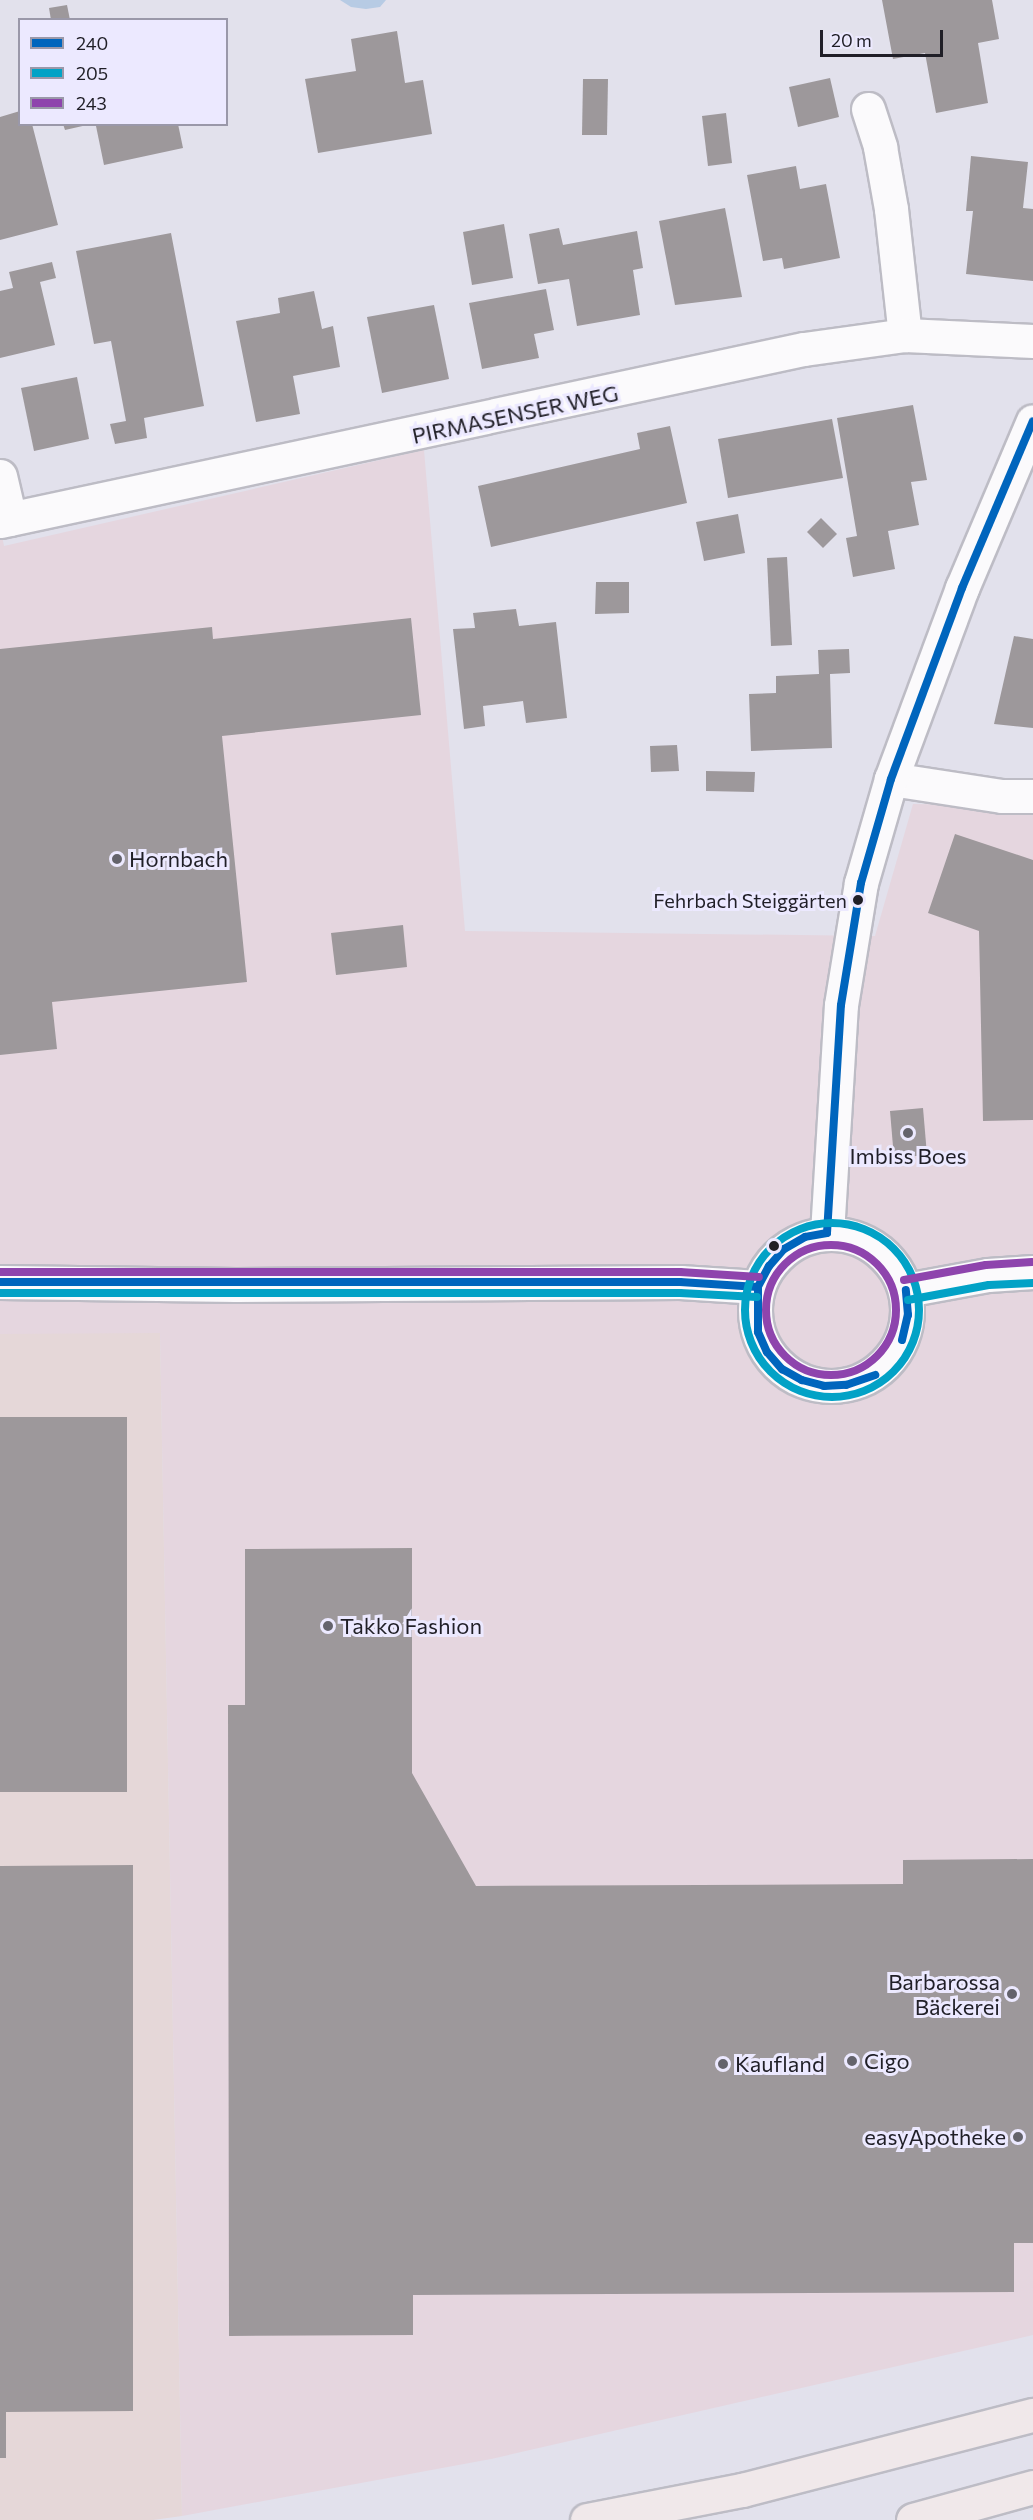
<!DOCTYPE html>
<meta charset="utf-8">
<style>
body{margin:0}
#map{position:relative;width:1033px;height:2520px;overflow:hidden;background:#e2e1ec;font-family:Commissioner,sans-serif}
div>[style]{position:absolute}
.commercial>*{inset:0;background:#e5d6df}
.industrial>*{inset:0;background:#e5d7d8}
.water>*{inset:0;background:#b7cbe4}
.building>*{inset:0;background:#9d989b}
.roads{filter:drop-shadow(2px 0 #bdbcc5) drop-shadow(-2px 0 #bdbcc5) drop-shadow(0 2px #bdbcc5) drop-shadow(0 -2px #bdbcc5)}
.minor>*{height:33px;margin:-16.5px;padding:0 16.5px;transform-origin:16.5px;border-radius:16.5px;background:#fbfafc}
.minor>.ring{margin:-16.5px;padding:0;box-sizing:content-box;background:none;border:33px solid #fbfafc;border-radius:50%}
.highway>*{height:33px;margin:-16.5px;padding:0 16.5px;transform-origin:16.5px;border-radius:16.5px;background:#f0e8ea}
.bus-1>*{height:8px;margin:-4px;padding:0 4px;transform-origin:4px;border-radius:4px;background:#0065bd}
.bus-2>*{height:8px;margin:-4px;padding:0 4px;transform-origin:4px;border-radius:4px;background:#02a2c6}
.bus-2>.ring{margin:-4px;padding:0;box-sizing:content-box;background:none;border:8px solid #02a2c6;border-radius:50%}
.bus-3>*{height:8px;margin:-4px;padding:0 4px;transform-origin:4px;border-radius:4px;background:#8e44ad}
.bus-3>.ring{margin:-4px;padding:0;box-sizing:content-box;background:none;border:8px solid #8e44ad;border-radius:50%}
.dots>*{width:16px;height:16px;translate:-50% -50%;box-sizing:border-box;border:3px solid #ece9ff;border-radius:50%}
span{translate:-50% -50%;white-space:nowrap;text-align:center;line-height:1.15;-webkit-text-stroke:6px #ece9ff;paint-order:stroke}
.bus-label{font-size:20px;color:#201f27}
.right{translate:-100% -50%;text-align:right}
.street-label{font-size:22px;color:#201f27}
.poi-label{font-size:22px;color:#201f27}
.left{translate:0 -50%;text-align:left}
.legend{position:absolute;left:18px;top:18px;width:210px;height:108px;box-sizing:border-box;background:#ece9ff;border:2px solid #9a98a9;margin:0;padding:8px 10px;list-style:none;font-size:18px;color:#201f27}
.legend li{display:flex;align-items:center;gap:12px;height:30px}
.legend b{width:30px;border:2px solid #9a98a9}
.scale{position:absolute;left:820px;top:30px;width:123px;height:27px;box-sizing:border-box;border:3px solid #201f27;border-top:0;padding-left:8px;font-size:18px;line-height:21px;white-space:nowrap;color:#201f27;-webkit-text-stroke:4px #ece9ff;paint-order:stroke}
</style>
<div id="map">
<div class="commercial">
<i style="clip-path:polygon(424px 450px,465px 931px,875px 936px,913px 804px,1033px 806px,1033px 2335px,491px 2459px,182px 2516px,160px 1334px,0 1334px,0 526px,4px 546px)"></i>
</div>
<div class="industrial">
<i style="clip-path:polygon(160px 1333px,182px 2516px,153px 2520px,0 2520px,0 1334px)"></i>
</div>
<div class="water">
<i style="clip-path:polygon(340px 0,386px 0,380px 7px,366px 9px,351px 7px)"></i>
</div>
<div class="building">
<i style="clip-path:polygon(882px 0,992px 0,999px 39px,978px 43px,988px 103px,936px 113px,925px 53px,893px 59px)"></i>
<i style="clip-path:polygon(67px 5px,70px 20px,51px 20px,49px 8px)"></i>
<i style="clip-path:polygon(397px 31px,405px 83px,423px 80px,432px 134px,318px 153px,305px 79px,356px 71px,351px 39px)"></i>
<i style="clip-path:polygon(830px 78px,839px 117px,798px 127px,789px 87px)"></i>
<i style="clip-path:polygon(583px 79px,608px 79px,607px 135px,582px 135px)"></i>
<i style="clip-path:polygon(20px 111px,20px 124px,32px 124px,58px 225px,0 240px,0 117px)"></i>
<i style="clip-path:polygon(726px 113px,732px 163px,708px 166px,702px 116px)"></i>
<i style="clip-path:polygon(63px 124px,87px 124px,87px 125px,65px 130px)"></i>
<i style="clip-path:polygon(104px 124px,178px 124px,183px 148px,104px 165px,96px 126px)"></i>
<i style="clip-path:polygon(971px 156px,1028px 162px,1023px 208px,1033px 209px,1033px 281px,966px 274px,973px 211px,966px 211px)"></i>
<i style="clip-path:polygon(796px 166px,800px 189px,826px 184px,840px 258px,784px 269px,782px 258px,763px 261px,747px 175px)"></i>
<i style="clip-path:polygon(725px 208px,742px 297px,675px 305px,659px 221px)"></i>
<i style="clip-path:polygon(504px 224px,513px 278px,472px 285px,463px 232px)"></i>
<i style="clip-path:polygon(559px 228px,563px 245px,637px 231px,643px 268px,633px 270px,640px 315px,577px 326px,569px 279px,538px 284px,529px 234px)"></i>
<i style="clip-path:polygon(171px 233px,204px 406px,144px 418px,147px 438px,115px 444px,110px 424px,126px 421px,111px 341px,94px 344px,76px 251px)"></i>
<i style="clip-path:polygon(52px 262px,56px 278px,40px 282px,55px 345px,0 358px,0 291px,13px 288px,9px 272px)"></i>
<i style="clip-path:polygon(546px 289px,554px 330px,534px 334px,539px 358px,482px 369px,469px 303px)"></i>
<i style="clip-path:polygon(314px 291px,322px 329px,333px 326px,340px 367px,293px 376px,300px 414px,256px 422px,236px 321px,280px 313px,278px 298px)"></i>
<i style="clip-path:polygon(434px 305px,449px 379px,382px 393px,367px 317px)"></i>
<i style="clip-path:polygon(77px 377px,89px 439px,34px 451px,21px 388px)"></i>
<i style="clip-path:polygon(913px 405px,927px 480px,911px 482px,919px 525px,888px 531px,895px 569px,853px 577px,846px 538px,857px 536px,837px 418px)"></i>
<i style="clip-path:polygon(832px 419px,843px 478px,728px 498px,718px 439px)"></i>
<i style="clip-path:polygon(670px 426px,687px 503px,491px 547px,478px 486px,640px 449px,637px 433px)"></i>
<i style="clip-path:polygon(738px 514px,745px 553px,704px 561px,696px 522px)"></i>
<i style="clip-path:polygon(821px 518px,837px 534px,823px 548px,807px 532px)"></i>
<i style="clip-path:polygon(787px 557px,792px 645px,771px 646px,767px 558px)"></i>
<i style="clip-path:polygon(596px 582px,629px 582px,629px 613px,595px 614px)"></i>
<i style="clip-path:polygon(516px 609px,519px 626px,556px 622px,567px 718px,526px 723px,523px 701px,483px 706px,485px 726px,464px 729px,453px 629px,475px 628px,473px 613px)"></i>
<i style="clip-path:polygon(411px 618px,421px 715px,222px 736px,247px 982px,52px 1002px,57px 1049px,0 1055px,0 649px,212px 627px,213px 639px)"></i>
<i style="clip-path:polygon(1014px 636px,1033px 639px,1033px 728px,994px 724px)"></i>
<i style="clip-path:polygon(849px 649px,850px 673px,830px 674px,832px 748px,751px 751px,749px 694px,776px 693px,776px 676px,819px 674px,818px 650px)"></i>
<i style="clip-path:polygon(677px 745px,679px 771px,651px 772px,650px 746px)"></i>
<i style="clip-path:polygon(706px 771px,755px 772px,754px 792px,706px 791px)"></i>
<i style="clip-path:polygon(955px 834px,1033px 860px,1033px 1120px,983px 1121px,979px 931px,928px 913px)"></i>
<i style="clip-path:polygon(403px 925px,407px 967px,336px 975px,331px 933px)"></i>
<i style="clip-path:polygon(923px 1108px,927px 1155px,894px 1158px,890px 1111px)"></i>
<i style="clip-path:polygon(0 1417px,127px 1417px,127px 1792px,0 1792px)"></i>
<i style="clip-path:polygon(412px 1548px,412px 1773px,476px 1886px,903px 1884px,903px 1860px,1033px 1859px,1033px 2243px,1014px 2243px,1014px 2292px,413px 2295px,413px 2335px,229px 2336px,228px 1705px,245px 1705px,245px 1549px)"></i>
<i style="clip-path:polygon(133px 1865px,133px 2411px,6px 2412px,6px 2458px,0 2458px,0 1866px)"></i>
</div>
<div class="roads">
<div class="minor">
<i style="left:868px;top:109px;width:40px;rotate:72deg"></i>
<i style="left:880px;top:147px;width:63px;rotate:79.9deg"></i>
<i style="left:891px;top:209px;width:127px;rotate:83.7deg"></i>
<i style="left:0;top:476px;width:44px;rotate:76.9deg"></i>
<i style="left:0;top:521px;width:822px;rotate:-12.08deg"></i>
<i style="left:804px;top:349px;width:102px;rotate:-7.9deg"></i>
<i style="left:905px;top:335px;width:128px;rotate:2.7deg"></i>
<i style="left:891px;top:779px;width:112px;rotate:8.7deg"></i>
<i style="left:1002px;top:796px;width:31px"></i>
<i style="left:827px;top:1233px;width:228px;rotate:-86.5deg"></i>
<i style="left:841px;top:1005px;width:124px;rotate:-80.7deg"></i>
<i style="left:861px;top:883px;width:108px;rotate:-73.9deg"></i>
<i style="left:891px;top:779px;width:204px;rotate:-69.6deg"></i>
<i style="left:962px;top:588px;width:181px;rotate:-67deg"></i>
<i class="ring" style="left:755px;top:1234px;width:119px;height:119px"></i>
<i style="left:0;top:1282px;width:236px;rotate:0.7deg"></i>
<i style="left:236px;top:1285px;width:444px;rotate:-0.4deg"></i>
<i style="left:680px;top:1282px;width:78px;rotate:3.7deg"></i>
<i style="left:906px;top:1290px;width:83px;rotate:-10.4deg"></i>
<i style="left:988px;top:1275px;width:45px;rotate:-3.8deg"></i>
</div>
<div class="highway">
<i style="left:587px;top:2520px;width:158px;rotate:-11deg"></i>
<i style="left:742px;top:2490px;width:301px;rotate:-14.5deg"></i>
<i style="left:913px;top:2520px;width:124px;rotate:-15.4deg"></i>
</div>
</div>
<div class="bus-1">
<i style="left:827px;top:1233px;width:228px;rotate:-86.5deg"></i>
<i style="left:841px;top:1005px;width:124px;rotate:-80.7deg"></i>
<i style="left:861px;top:883px;width:108px;rotate:-73.9deg"></i>
<i style="left:891px;top:779px;width:204px;rotate:-69.6deg"></i>
<i style="left:962px;top:588px;width:181px;rotate:-67deg"></i>
<i style="left:827px;top:1233px;width:22px;rotate:170deg"></i>
<i style="left:805px;top:1237px;width:24px;rotate:150deg"></i>
<i style="left:784px;top:1249px;width:23px;rotate:131deg"></i>
<i style="left:769px;top:1266px;width:24px;rotate:118deg"></i>
<i style="left:758px;top:1287px;width:45px;rotate:90deg"></i>
<i style="left:758px;top:1332px;width:22px;rotate:66deg"></i>
<i style="left:767px;top:1352px;width:23px;rotate:49deg"></i>
<i style="left:782px;top:1369px;width:23px;rotate:29deg"></i>
<i style="left:802px;top:1380px;width:23px;rotate:15deg"></i>
<i style="left:824px;top:1386px;width:22px;rotate:-3deg"></i>
<i style="left:846px;top:1385px;width:31px;rotate:-19deg"></i>
<i style="left:0;top:1282px;width:680px"></i>
<i style="left:680px;top:1282px;width:78px;rotate:3.7deg"></i>
<i style="left:902px;top:1340px;width:26px;rotate:-77deg"></i>
<i style="left:908px;top:1315px;width:25px;rotate:-95deg"></i>
</div>
<div class="bus-2">
<i class="ring" style="left:745px;top:1223px;width:166px;height:166px"></i>
<i style="left:0;top:1293px;width:680px"></i>
<i style="left:680px;top:1293px;width:77px;rotate:3deg"></i>
<i style="left:908px;top:1300px;width:82px;rotate:-10.5deg"></i>
<i style="left:989px;top:1285px;width:44px;rotate:-2.6deg"></i>
</div>
<div class="bus-3">
<i class="ring" style="left:766px;top:1245px;width:122px;height:122px"></i>
<i style="left:0;top:1272px;width:680px"></i>
<i style="left:680px;top:1272px;width:79px;rotate:3.6deg"></i>
<i style="left:904px;top:1280px;width:83px;rotate:-10.4deg"></i>
<i style="left:986px;top:1265px;width:46px;rotate:-3.7deg"></i>
</div>
<div class="dots">
<i style="left:117px;top:859px;background:#64636c"></i>
<i style="left:858px;top:900px;background:#201f27"></i>
<i style="left:908px;top:1133px;background:#64636c"></i>
<i style="left:774px;top:1246px;background:#201f27"></i>
<i style="left:328px;top:1626px;background:#64636c"></i>
<i style="left:1012px;top:1994px;background:#64636c"></i>
<i style="left:852px;top:2061px;background:#64636c"></i>
<i style="left:723px;top:2064px;background:#64636c"></i>
<i style="left:1018px;top:2137px;background:#64636c"></i>
</div>
<div class="bus-label">
<span class="right" style="left:847px;top:900px">Fehrbach Steiggärten</span>
</div>
<div class="street-label">
<span style="left:515px;top:414px;rotate:-12deg">PIRMASENSER WEG</span>
</div>
<div class="poi-label">
<span class="left" style="left:129px;top:859px">Hornbach</span>
<span style="left:908px;top:1156px">Imbiss Boes</span>
<span class="left" style="left:340px;top:1626px">Takko Fashion</span>
<span class="right" style="left:1000px;top:1994px">Barbarossa<br>Bäckerei</span>
<span class="left" style="left:864px;top:2061px">Cigo</span>
<span class="left" style="left:735px;top:2064px">Kaufland</span>
<span class="right" style="left:1006px;top:2137px">easyApotheke</span>
</div>
<ul class="legend">
<li><b style="height:8px;background:#0065bd"></b>240</li>
<li><b style="height:8px;background:#02a2c6"></b>205</li>
<li><b style="height:8px;background:#8e44ad"></b>243</li>
</ul>
<div class="scale">20 m</div>
</div>
